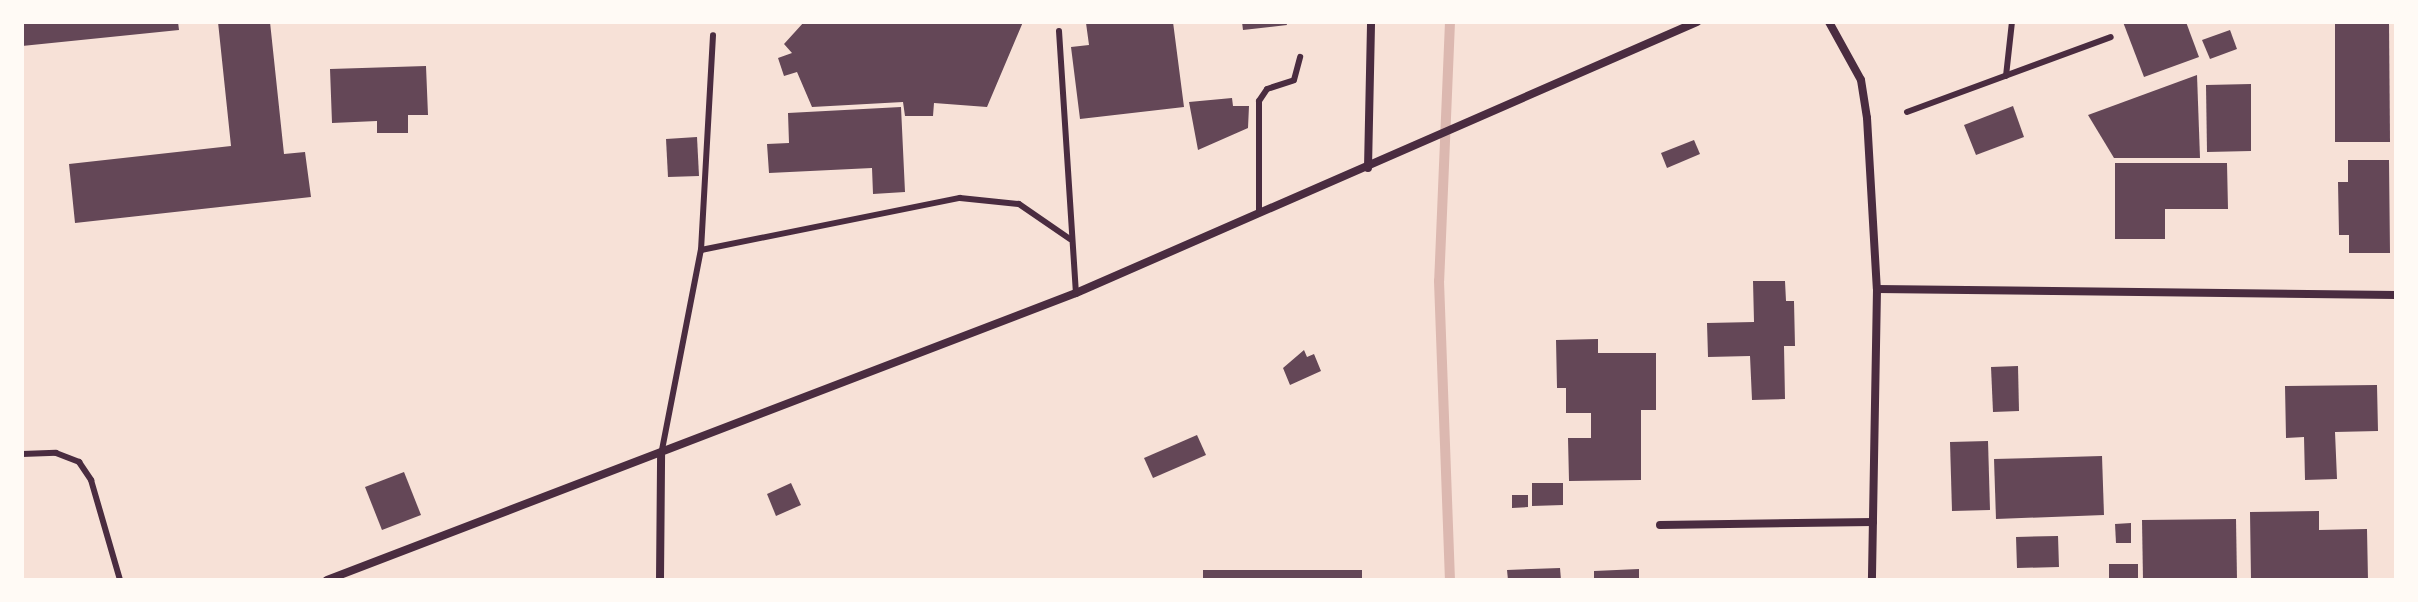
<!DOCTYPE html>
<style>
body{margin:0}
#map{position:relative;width:2418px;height:602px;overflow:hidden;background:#f7e1d7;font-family:"Times New Roman",serif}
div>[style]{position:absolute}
.stream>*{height:10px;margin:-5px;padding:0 5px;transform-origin:5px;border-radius:5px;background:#dcb8b0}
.building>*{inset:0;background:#644757}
.service>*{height:6px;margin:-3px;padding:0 3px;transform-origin:3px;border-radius:3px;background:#4a2c40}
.minor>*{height:8px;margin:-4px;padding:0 4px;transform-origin:4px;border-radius:4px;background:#4a2c40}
span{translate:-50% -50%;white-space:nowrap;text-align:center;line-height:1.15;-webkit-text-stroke:7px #fffaf5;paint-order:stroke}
.frame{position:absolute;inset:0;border:24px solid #fffaf5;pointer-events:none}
</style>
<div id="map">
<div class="stream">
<div style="left:1450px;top:22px;width:259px;rotate:92.4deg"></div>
<div style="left:1439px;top:281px;width:299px;rotate:87.9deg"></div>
</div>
<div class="building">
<div style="clip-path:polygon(22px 22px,178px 22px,179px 30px,22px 46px)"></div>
<div style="clip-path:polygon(218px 22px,270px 22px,284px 154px,305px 152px,311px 197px,75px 223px,69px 164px,231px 146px)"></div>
<div style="clip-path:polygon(804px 22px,1023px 22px,987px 107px,934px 103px,933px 116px,905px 116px,903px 102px,812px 107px,797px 72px,784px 76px,778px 58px,792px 53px,784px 44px)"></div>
<div style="clip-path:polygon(1173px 22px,1184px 107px,1080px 119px,1071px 47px,1089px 45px,1086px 23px)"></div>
<div style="clip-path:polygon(1242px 22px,1286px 22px,1287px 25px,1243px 30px)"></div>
<div style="clip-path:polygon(2123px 22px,2186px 22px,2199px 57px,2144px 77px)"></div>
<div style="clip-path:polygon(2335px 22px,2389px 22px,2390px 142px,2335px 142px)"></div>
<div style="clip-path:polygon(2230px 30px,2237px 49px,2210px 59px,2202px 40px)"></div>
<div style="clip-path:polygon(426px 66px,428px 115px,408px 115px,408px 133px,377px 133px,377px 121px,332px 123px,330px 69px)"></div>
<div style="clip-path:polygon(2197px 75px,2200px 158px,2114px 158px,2088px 115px)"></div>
<div style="clip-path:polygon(2251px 84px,2251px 151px,2207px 152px,2206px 85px)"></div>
<div style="clip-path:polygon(1232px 98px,1233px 106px,1249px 106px,1248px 128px,1198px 150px,1189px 102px)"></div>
<div style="clip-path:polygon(2013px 106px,2024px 137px,1976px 155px,1964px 125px)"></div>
<div style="clip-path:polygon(901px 107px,905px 192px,873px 194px,872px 168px,769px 173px,767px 144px,789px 143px,788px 113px)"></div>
<div style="clip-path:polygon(697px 137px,699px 176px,668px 177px,666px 139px)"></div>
<div style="clip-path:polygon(1694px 140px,1700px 154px,1667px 168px,1661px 153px)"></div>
<div style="clip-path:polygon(2348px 160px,2389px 160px,2390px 253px,2349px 253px,2349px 235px,2339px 235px,2338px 182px,2348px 182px)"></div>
<div style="clip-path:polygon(2115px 163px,2227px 163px,2228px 209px,2165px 209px,2165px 239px,2115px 239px)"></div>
<div style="clip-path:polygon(1753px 281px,1785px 281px,1786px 301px,1794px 301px,1795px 346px,1784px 346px,1785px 399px,1752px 400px,1750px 356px,1708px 357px,1707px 323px,1754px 322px)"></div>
<div style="clip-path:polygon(1598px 339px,1598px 353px,1656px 353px,1656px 410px,1641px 410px,1641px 480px,1569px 481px,1568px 438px,1591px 438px,1591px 413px,1566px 413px,1566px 388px,1557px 388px,1556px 340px)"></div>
<div style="clip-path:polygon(1304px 350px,1307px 357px,1314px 354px,1321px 371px,1290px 385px,1283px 368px)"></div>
<div style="clip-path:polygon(2018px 366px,2019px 411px,1993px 412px,1991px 367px)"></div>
<div style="clip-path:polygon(2377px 385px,2378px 431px,2335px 432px,2337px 479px,2305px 480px,2304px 437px,2286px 438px,2285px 386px)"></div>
<div style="clip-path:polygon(1197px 435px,1206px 455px,1153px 478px,1144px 458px)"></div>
<div style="clip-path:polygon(1988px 441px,1990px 510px,1952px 511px,1950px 442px)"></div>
<div style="clip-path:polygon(2102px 456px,2104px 515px,1996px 519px,1994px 459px)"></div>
<div style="clip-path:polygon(404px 472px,421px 515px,382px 530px,365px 487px)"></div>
<div style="clip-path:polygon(791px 483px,801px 505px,776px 516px,767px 494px)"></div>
<div style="clip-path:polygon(1532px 483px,1563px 483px,1563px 505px,1532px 506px)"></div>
<div style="clip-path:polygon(1512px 495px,1528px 495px,1528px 507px,1512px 508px)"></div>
<div style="clip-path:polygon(2319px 511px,2319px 530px,2367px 529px,2368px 580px,2251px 580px,2250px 512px)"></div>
<div style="clip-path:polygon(2236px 519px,2237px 580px,2143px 580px,2142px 520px)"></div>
<div style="clip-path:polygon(2131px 523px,2131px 543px,2116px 543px,2115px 524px)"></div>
<div style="clip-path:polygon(2058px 536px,2059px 567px,2017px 568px,2016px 537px)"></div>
<div style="clip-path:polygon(2109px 564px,2138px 564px,2138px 580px,2109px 580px)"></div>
<div style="clip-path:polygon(1560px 568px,1561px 580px,1508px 580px,1507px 570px)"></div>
<div style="clip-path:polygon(1639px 569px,1639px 580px,1594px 580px,1594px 571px)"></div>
<div style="clip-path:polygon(1203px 570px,1362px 570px,1362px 580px,1203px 580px)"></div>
</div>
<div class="service">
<div style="left:1059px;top:31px;width:263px;rotate:86.3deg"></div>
<div style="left:2006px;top:76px;width:54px;rotate:-83.7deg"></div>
<div style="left:1907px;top:112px;width:217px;rotate:-20.2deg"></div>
<div style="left:1259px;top:213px;width:112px;rotate:-90deg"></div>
<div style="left:1259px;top:101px;width:14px;rotate:-56deg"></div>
<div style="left:1267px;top:89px;width:28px;rotate:-18deg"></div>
<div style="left:1294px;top:80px;width:24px;rotate:-75deg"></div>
<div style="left:701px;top:250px;width:264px;rotate:-11.4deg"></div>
<div style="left:960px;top:198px;width:59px;rotate:5.8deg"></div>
<div style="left:1019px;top:204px;width:62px;rotate:34.5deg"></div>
<div style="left:22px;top:454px;width:34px;rotate:-2deg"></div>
<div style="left:56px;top:453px;width:25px;rotate:21deg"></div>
<div style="left:79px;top:462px;width:22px;rotate:56deg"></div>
<div style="left:91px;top:480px;width:104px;rotate:73.8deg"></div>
<div style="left:661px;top:455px;width:209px;rotate:-79deg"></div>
<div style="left:701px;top:250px;width:215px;rotate:-86.8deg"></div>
</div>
<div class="minor">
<div style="left:1829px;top:22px;width:66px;rotate:61.1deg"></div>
<div style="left:1861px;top:80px;width:38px;rotate:81deg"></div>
<div style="left:1867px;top:118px;width:171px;rotate:86.7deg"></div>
<div style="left:1877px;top:289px;width:291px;rotate:91deg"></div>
<div style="left:1368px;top:168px;width:146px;rotate:-88.8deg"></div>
<div style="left:1877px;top:289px;width:519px;rotate:0.66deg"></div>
<div style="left:1660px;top:525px;width:213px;rotate:-0.8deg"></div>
<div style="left:327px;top:580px;width:802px;rotate:-20.97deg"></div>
<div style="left:1076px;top:293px;width:678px;rotate:-23.58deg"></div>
<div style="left:660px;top:580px;width:125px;rotate:-89.5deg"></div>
</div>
<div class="frame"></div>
</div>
